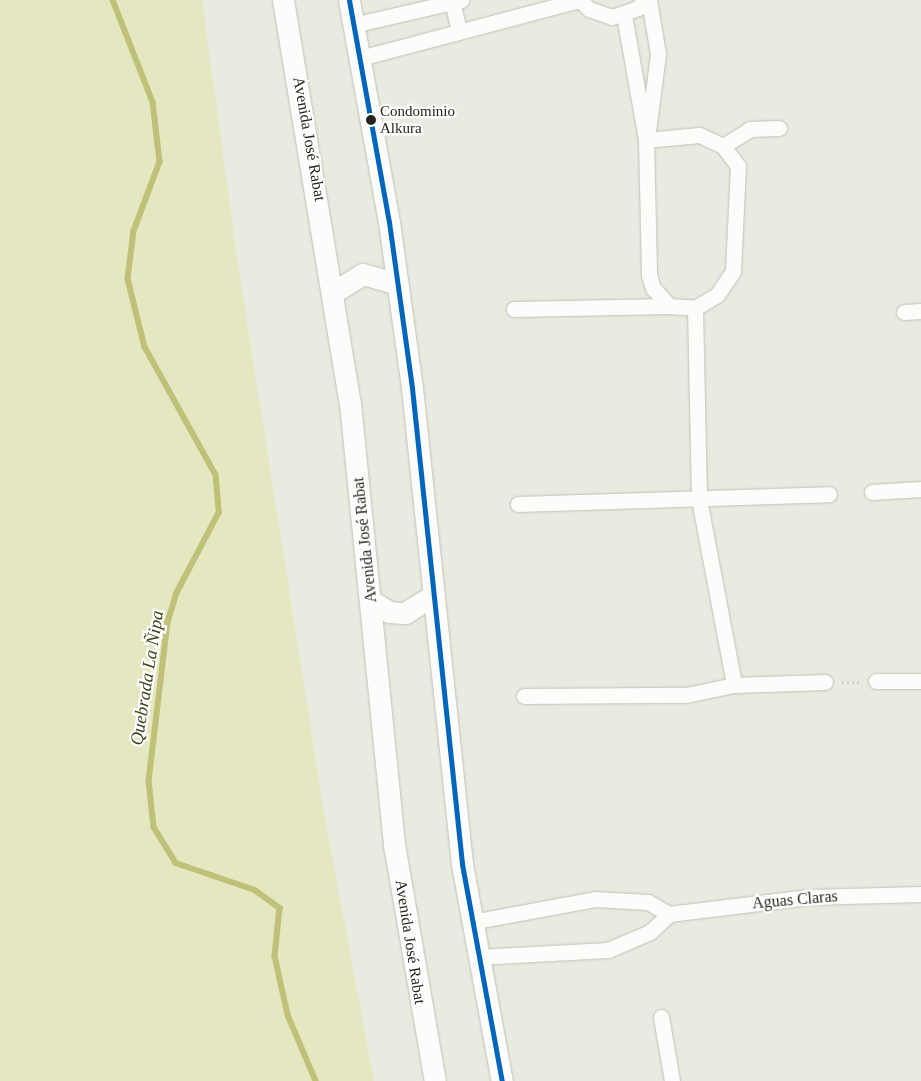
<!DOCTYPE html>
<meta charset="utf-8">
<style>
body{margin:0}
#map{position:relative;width:921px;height:1081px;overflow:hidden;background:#eaebe0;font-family:Georgia,serif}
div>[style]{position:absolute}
.green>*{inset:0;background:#e4e7c0}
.stream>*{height:5.5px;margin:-2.75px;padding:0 2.75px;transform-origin:2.75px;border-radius:2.75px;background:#bfc179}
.path>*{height:3px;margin-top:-1.5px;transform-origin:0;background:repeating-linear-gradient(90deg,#d1d2ce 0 2.5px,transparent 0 5px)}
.roads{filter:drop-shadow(0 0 1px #c0c1b8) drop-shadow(0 0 1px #c0c1b8)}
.street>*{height:15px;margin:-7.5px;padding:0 7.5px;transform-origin:7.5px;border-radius:7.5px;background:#fcfcfa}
.secondary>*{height:21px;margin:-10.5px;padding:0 10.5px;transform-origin:10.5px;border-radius:10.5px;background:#fcfcfa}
.bus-1>*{height:5px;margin:-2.5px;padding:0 2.5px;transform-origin:2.5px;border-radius:2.5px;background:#0065bd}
.dots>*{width:14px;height:14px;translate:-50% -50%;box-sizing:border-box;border:2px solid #fff;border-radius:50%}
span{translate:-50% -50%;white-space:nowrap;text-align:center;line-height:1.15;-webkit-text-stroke:4.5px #fff;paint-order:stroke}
.bus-label{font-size:15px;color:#25251d}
.left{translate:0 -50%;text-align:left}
.street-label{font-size:16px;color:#25251d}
.water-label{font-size:18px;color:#3f4017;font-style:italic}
</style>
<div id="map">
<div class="green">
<div style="clip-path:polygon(0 0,202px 0,238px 265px,325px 819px,374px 1081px,0 1081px)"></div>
</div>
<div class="stream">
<div style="left:113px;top:0;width:110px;rotate:68.6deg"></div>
<div style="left:153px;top:102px;width:60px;rotate:83.3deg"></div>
<div style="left:160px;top:162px;width:74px;rotate:110.6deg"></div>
<div style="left:134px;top:231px;width:48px;rotate:97.1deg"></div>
<div style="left:128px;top:279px;width:70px;rotate:76deg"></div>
<div style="left:145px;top:347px;width:146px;rotate:61deg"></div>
<div style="left:216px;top:475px;width:38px;rotate:85deg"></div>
<div style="left:219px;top:513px;width:90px;rotate:117.7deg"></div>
<div style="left:177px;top:593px;width:30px;rotate:107deg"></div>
<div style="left:168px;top:622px;width:160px;rotate:96.8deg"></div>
<div style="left:149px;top:781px;width:46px;rotate:83.8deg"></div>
<div style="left:154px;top:827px;width:42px;rotate:58.6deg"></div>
<div style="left:176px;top:863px;width:83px;rotate:18.9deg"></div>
<div style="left:255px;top:890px;width:31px;rotate:36deg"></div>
<div style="left:280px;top:908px;width:48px;rotate:95.9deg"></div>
<div style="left:275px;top:956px;width:60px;rotate:77.6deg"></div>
<div style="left:288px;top:1015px;width:72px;rotate:67deg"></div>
</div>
<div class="path">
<div style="left:842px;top:682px;width:18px"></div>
</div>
<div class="roads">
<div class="street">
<div style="left:580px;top:0;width:13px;rotate:45deg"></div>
<div style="left:589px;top:9px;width:24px;rotate:19deg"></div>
<div style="left:612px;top:17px;width:28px;rotate:-19deg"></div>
<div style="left:638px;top:8px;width:11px;rotate:-49deg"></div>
<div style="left:452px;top:2px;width:30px;rotate:76deg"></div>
<div style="left:624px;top:15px;width:127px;rotate:80deg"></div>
<div style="left:646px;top:140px;width:135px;rotate:88.7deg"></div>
<div style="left:649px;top:275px;width:14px;rotate:73deg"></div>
<div style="left:653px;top:288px;width:24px;rotate:48deg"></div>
<div style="left:669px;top:306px;width:26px;rotate:4deg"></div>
<div style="left:695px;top:308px;width:26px;rotate:-31deg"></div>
<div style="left:717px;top:295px;width:29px;rotate:-56deg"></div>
<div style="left:733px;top:271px;width:105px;rotate:-87.3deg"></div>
<div style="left:738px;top:166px;width:25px;rotate:-127deg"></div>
<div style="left:723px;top:146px;width:26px;rotate:-155deg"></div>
<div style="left:699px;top:135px;width:53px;rotate:174.6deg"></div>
<div style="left:353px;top:25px;width:111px;rotate:-13deg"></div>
<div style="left:360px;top:58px;width:228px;rotate:-14.8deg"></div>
<div style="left:648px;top:131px;width:78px;rotate:-82.6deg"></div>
<div style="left:658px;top:54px;width:55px;rotate:-99.5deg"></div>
<div style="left:723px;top:146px;width:32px;rotate:-32deg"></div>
<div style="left:750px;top:129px;width:29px;rotate:-2deg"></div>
<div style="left:695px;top:308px;width:191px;rotate:88.8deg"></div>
<div style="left:699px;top:499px;width:189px;rotate:79.3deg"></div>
<div style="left:514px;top:309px;width:155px;rotate:-1.1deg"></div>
<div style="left:904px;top:312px;width:17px;rotate:-3deg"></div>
<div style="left:872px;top:492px;width:49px;rotate:-3.5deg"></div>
<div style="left:518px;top:504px;width:311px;rotate:-1.8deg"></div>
<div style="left:876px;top:681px;width:45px"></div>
<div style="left:524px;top:696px;width:162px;rotate:-0.4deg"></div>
<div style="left:686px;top:695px;width:49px;rotate:-11.8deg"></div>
<div style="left:734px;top:685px;width:91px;rotate:-1.9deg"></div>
<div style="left:471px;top:922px;width:126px;rotate:-10.5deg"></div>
<div style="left:595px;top:899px;width:53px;rotate:3.2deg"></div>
<div style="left:648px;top:902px;width:24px;rotate:30deg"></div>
<div style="left:669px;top:914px;width:140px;rotate:-7deg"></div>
<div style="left:808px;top:897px;width:113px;rotate:-1.5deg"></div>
<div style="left:477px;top:957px;width:131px;rotate:-3.1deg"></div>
<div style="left:608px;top:950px;width:46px;rotate:-23.2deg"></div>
<div style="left:650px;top:932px;width:26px;rotate:-43deg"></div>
<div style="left:661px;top:1017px;width:65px;rotate:80.2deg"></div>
</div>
<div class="secondary">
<div style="left:283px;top:0;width:409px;rotate:80.6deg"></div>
<div style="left:350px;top:403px;width:449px;rotate:84.3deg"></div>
<div style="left:395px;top:850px;width:234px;rotate:80.2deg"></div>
<div style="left:349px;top:0;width:226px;rotate:79.8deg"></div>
<div style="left:389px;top:222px;width:168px;rotate:82.1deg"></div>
<div style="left:412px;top:388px;width:479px;rotate:84deg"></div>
<div style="left:462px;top:864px;width:221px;rotate:79.6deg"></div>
<div style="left:334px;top:292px;width:34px;rotate:-32deg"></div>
<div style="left:363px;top:274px;width:35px;rotate:16deg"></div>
<div style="left:371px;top:601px;width:21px;rotate:31deg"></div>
<div style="left:389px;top:612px;width:16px;rotate:4deg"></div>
<div style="left:405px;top:613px;width:34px;rotate:-32deg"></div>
</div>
</div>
<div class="bus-1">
<div style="left:349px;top:0;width:226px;rotate:79.8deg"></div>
<div style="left:389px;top:222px;width:168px;rotate:82.1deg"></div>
<div style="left:412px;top:388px;width:479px;rotate:84deg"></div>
<div style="left:462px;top:864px;width:221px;rotate:79.6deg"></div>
</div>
<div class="dots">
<div style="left:371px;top:120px;background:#25251d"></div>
</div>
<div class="bus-label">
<span class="left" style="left:380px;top:120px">Condominio<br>Alkura</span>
</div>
<div class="street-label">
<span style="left:309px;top:139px;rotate:80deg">Avenida José Rabat</span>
<span style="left:365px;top:540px;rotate:-96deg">Avenida José Rabat</span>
<span style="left:795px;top:900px;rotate:-5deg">Aguas Claras</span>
<span style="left:410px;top:942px;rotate:81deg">Avenida José Rabat</span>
</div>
<div class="water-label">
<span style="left:147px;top:678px;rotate:-81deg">Quebrada La Ñipa</span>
</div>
</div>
